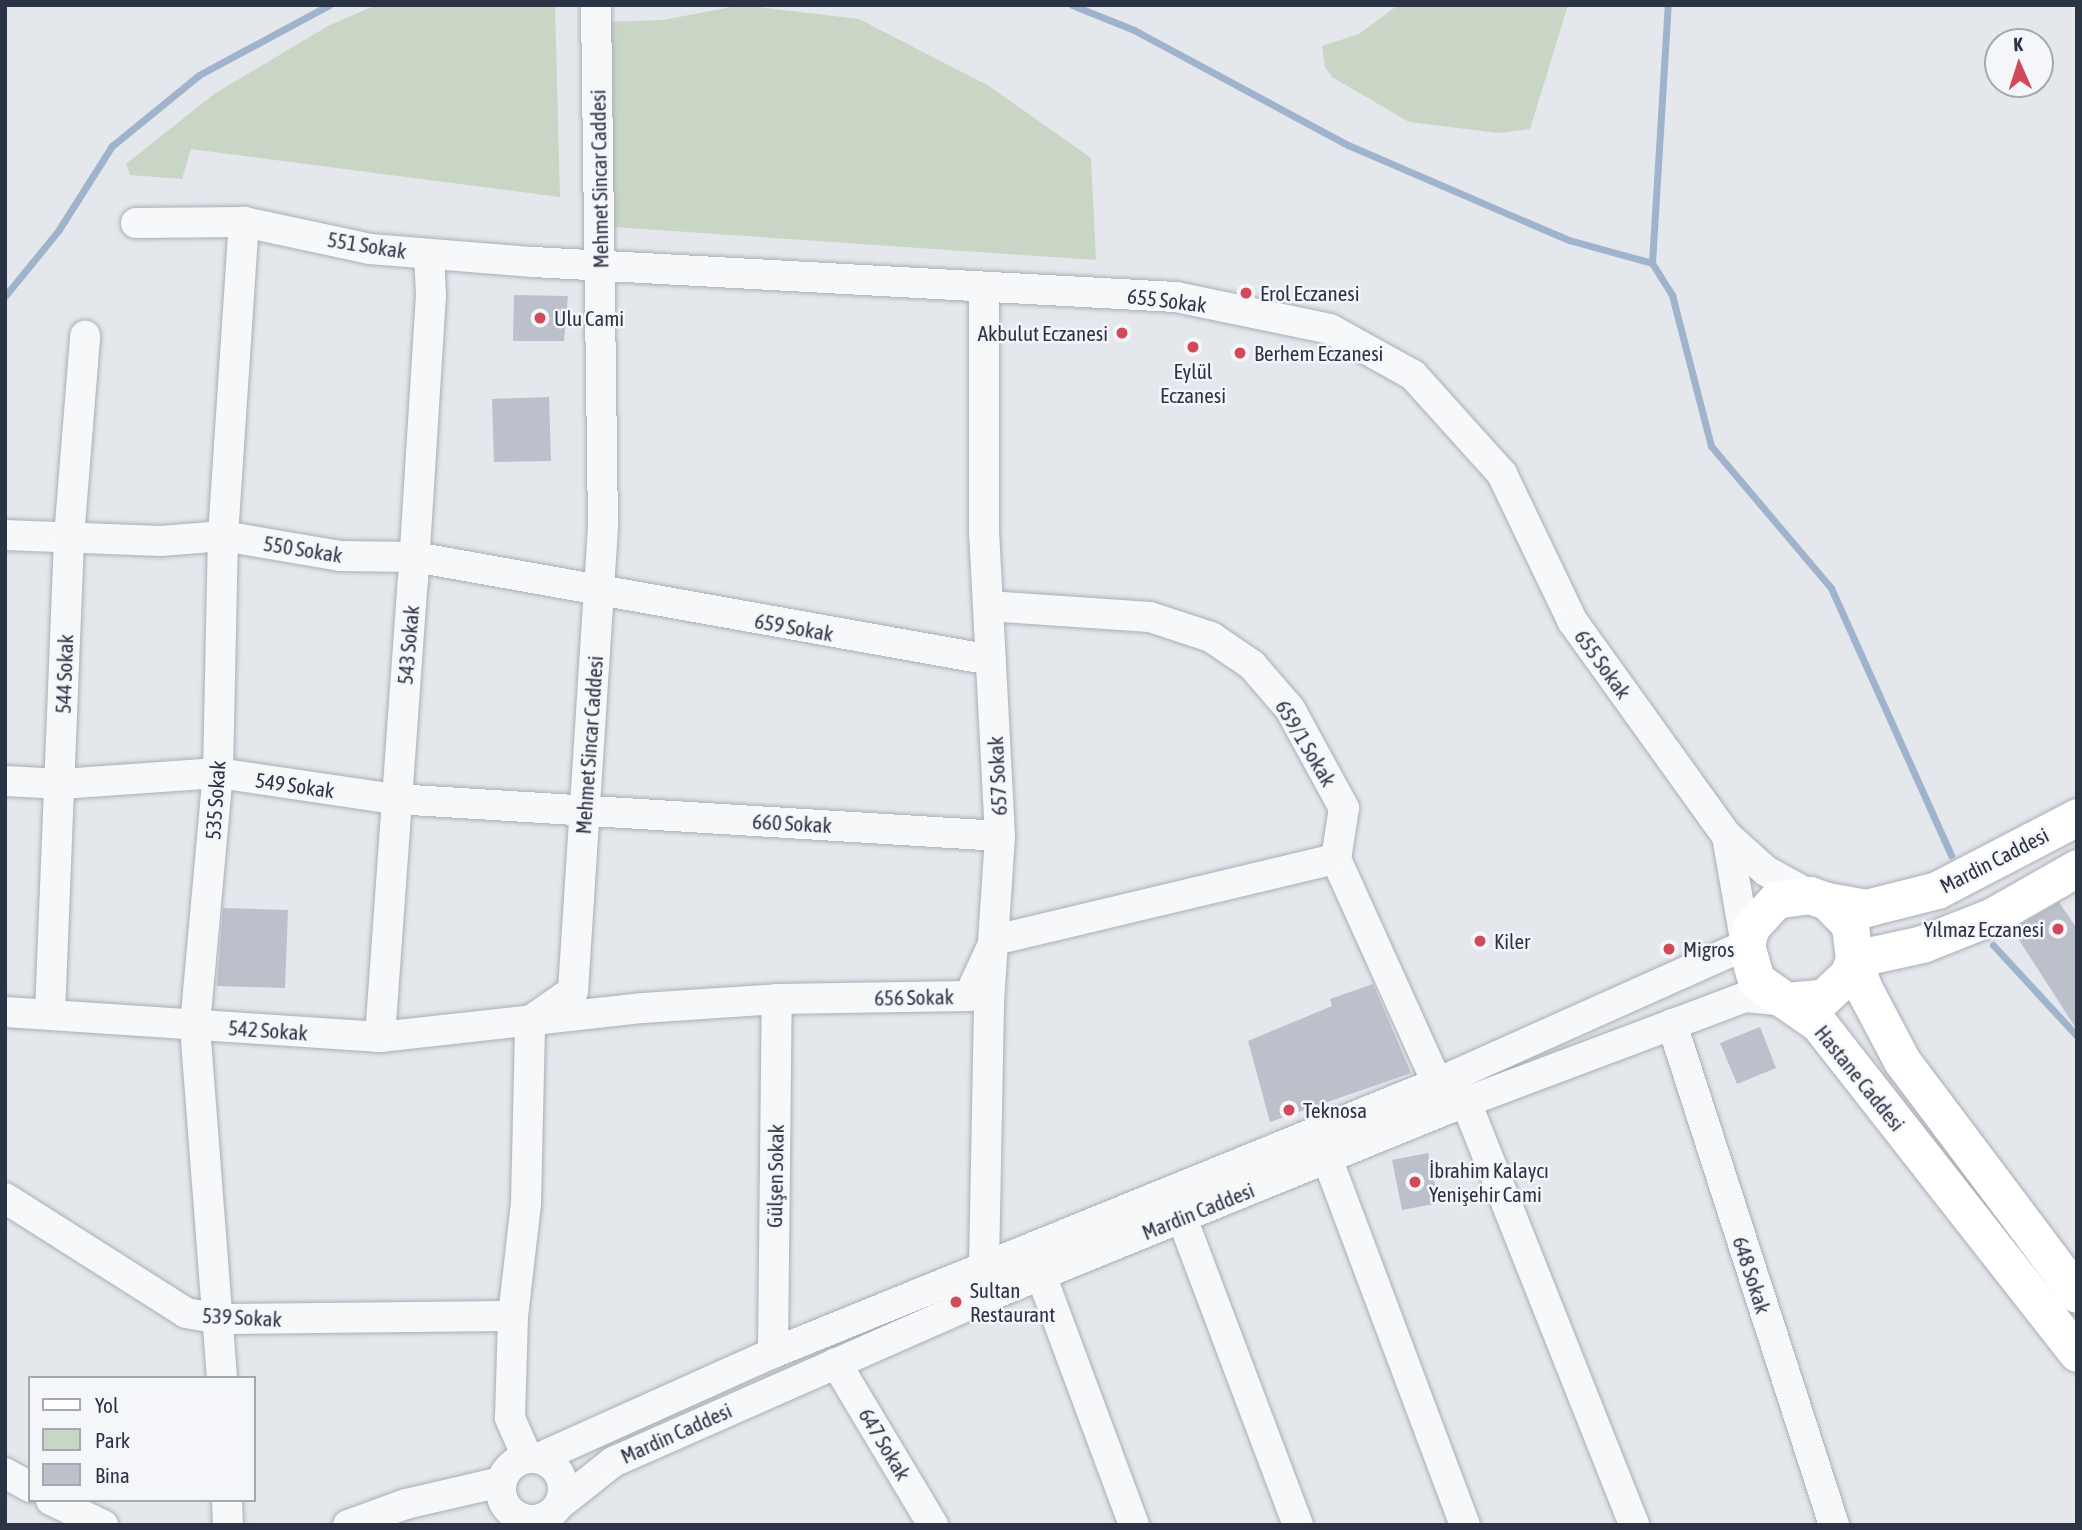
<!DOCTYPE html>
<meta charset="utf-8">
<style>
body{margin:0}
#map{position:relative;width:2082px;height:1530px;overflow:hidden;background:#e4e7ec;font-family:"Asap Condensed",sans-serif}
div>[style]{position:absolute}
.green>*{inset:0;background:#c9d6c5}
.stream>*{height:7px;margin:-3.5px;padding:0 3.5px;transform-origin:3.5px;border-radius:3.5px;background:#9fb4cc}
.building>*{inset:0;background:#bbc0ca}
.roads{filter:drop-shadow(0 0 2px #a9aeb7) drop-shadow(0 0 2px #a9aeb7)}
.minor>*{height:30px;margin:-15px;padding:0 15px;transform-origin:15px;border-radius:15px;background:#f7f8fa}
.minor>.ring{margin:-15px;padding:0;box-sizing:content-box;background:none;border:30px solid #f7f8fa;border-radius:50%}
.major>*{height:37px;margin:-18.5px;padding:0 18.5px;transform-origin:18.5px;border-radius:18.5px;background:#fff}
.dots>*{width:19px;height:19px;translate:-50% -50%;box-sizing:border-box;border:4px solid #f4f6f9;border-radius:50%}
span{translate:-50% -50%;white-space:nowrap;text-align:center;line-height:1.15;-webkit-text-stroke:5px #f4f6f9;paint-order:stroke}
.street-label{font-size:21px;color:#2b3445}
.poi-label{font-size:21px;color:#2b3445}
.left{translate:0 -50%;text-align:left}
.right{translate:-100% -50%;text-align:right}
.frame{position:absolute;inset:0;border:7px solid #2b3445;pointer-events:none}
.legend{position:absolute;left:28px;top:1376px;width:228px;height:126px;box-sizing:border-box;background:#f4f6f9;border:2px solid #a4a8b1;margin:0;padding:9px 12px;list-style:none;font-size:21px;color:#2b3445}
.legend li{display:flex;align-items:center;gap:14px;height:35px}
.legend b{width:35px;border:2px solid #a4a8b1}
.north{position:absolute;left:1984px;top:28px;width:70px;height:70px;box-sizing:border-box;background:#f4f6f9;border:2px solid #a4a8b1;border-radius:50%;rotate:357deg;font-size:19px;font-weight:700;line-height:28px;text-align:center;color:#2b3445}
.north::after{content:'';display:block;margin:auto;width:24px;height:32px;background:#d1495b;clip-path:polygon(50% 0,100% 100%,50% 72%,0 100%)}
</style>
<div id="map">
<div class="green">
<div style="clip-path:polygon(376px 5px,555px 5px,560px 197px,191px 149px,182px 179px,130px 175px,126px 164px,214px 94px,328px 26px)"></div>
<div style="clip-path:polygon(742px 5px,859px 19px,989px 86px,1091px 158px,1096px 260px,614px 227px,603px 22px,663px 20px)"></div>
<div style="clip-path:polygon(1398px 5px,1568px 5px,1530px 129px,1498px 133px,1409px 122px,1332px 77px,1325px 67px,1322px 46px,1359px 34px)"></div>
</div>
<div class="stream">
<div style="left:1072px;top:5px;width:67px;rotate:22deg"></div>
<div style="left:1134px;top:30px;width:243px;rotate:28.3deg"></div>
<div style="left:1348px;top:145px;width:241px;rotate:23.3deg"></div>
<div style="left:1569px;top:240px;width:86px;rotate:15.5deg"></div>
<div style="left:1652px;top:263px;width:38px;rotate:58deg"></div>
<div style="left:1672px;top:295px;width:156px;rotate:75.5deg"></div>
<div style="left:1711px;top:446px;width:186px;rotate:49.8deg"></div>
<div style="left:1831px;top:588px;width:293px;rotate:65.8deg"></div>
<div style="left:1652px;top:263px;width:258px;rotate:-86.5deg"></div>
<div style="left:5px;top:296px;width:84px;rotate:-50.8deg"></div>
<div style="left:58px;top:231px;width:101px;rotate:-57.6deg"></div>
<div style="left:112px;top:146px;width:112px;rotate:-39.2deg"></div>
<div style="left:199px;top:75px;width:148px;rotate:-28.3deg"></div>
<div style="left:1993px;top:945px;width:124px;rotate:47.3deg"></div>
</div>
<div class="building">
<div style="clip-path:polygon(514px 295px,568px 296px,564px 341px,513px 341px)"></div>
<div style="clip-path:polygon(549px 397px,551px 461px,494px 462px,492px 399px)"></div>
<div style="clip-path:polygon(2059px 902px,2077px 929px,2077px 1030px,2012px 929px)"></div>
<div style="clip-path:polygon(223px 908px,288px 910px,285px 988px,217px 986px)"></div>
<div style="clip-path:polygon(1373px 984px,1411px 1073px,1270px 1122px,1248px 1041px,1332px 1006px,1330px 999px)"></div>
<div style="clip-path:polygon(1760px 1027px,1776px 1068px,1737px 1084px,1720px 1043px)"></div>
<div style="clip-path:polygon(1428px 1153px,1439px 1203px,1402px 1210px,1392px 1160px)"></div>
</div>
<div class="roads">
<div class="minor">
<div style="left:136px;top:223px;width:108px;rotate:-0.5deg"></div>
<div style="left:244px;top:222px;width:129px;rotate:12.1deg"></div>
<div style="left:370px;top:249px;width:164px;rotate:4.6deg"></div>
<div style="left:533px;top:262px;width:644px;rotate:3.12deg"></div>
<div style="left:1176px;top:297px;width:157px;rotate:11.7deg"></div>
<div style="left:1330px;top:329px;width:95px;rotate:29deg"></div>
<div style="left:1413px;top:375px;width:133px;rotate:48deg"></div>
<div style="left:1502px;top:474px;width:164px;rotate:64.4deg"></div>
<div style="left:1573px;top:622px;width:264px;rotate:54.3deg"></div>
<div style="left:1727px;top:836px;width:52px;rotate:41.9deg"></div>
<div style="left:1766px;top:871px;width:50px;rotate:28.6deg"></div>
<div style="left:5px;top:535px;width:156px;rotate:2.2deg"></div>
<div style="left:161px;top:541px;width:62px;rotate:-4.6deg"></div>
<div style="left:223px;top:536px;width:119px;rotate:9.7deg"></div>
<div style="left:340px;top:556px;width:75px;rotate:0.8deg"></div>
<div style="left:415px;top:557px;width:585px;rotate:10.14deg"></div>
<div style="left:988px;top:606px;width:162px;rotate:3.9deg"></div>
<div style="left:1150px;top:617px;width:64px;rotate:18.2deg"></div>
<div style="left:1211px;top:637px;width:50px;rotate:34.3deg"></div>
<div style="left:1252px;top:665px;width:58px;rotate:49.2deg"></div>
<div style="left:1290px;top:709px;width:113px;rotate:61.4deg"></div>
<div style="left:1344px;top:808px;width:52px;rotate:98.9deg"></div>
<div style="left:1336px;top:859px;width:246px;rotate:65.7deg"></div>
<div style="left:5px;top:781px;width:56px;rotate:3.1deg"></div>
<div style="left:61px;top:784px;width:157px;rotate:-4deg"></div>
<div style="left:218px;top:773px;width:179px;rotate:8.4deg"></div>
<div style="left:395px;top:799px;width:606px;rotate:3.5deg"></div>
<div style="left:5px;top:1012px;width:376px;rotate:3.8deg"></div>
<div style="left:380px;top:1037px;width:265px;rotate:-6.3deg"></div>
<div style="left:643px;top:1008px;width:134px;rotate:-3.8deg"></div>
<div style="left:777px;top:999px;width:192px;rotate:-0.9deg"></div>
<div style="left:969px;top:996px;width:62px;rotate:-65.1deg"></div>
<div style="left:995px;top:940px;width:350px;rotate:-13.4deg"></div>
<div style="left:50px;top:1013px;width:476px;rotate:-87.7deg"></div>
<div style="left:69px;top:537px;width:202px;rotate:-85.4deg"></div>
<div style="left:1672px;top:1024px;width:527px;rotate:72.08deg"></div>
<div style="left:380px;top:1037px;width:457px;rotate:-85.9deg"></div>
<div style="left:413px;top:581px;width:287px;rotate:-86.4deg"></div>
<div style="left:431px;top:295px;width:41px;rotate:-92.8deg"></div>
<div style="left:1466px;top:1102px;width:455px;rotate:68.3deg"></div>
<div style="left:1327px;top:1158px;width:392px;rotate:69.4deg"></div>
<div style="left:5px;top:1198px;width:214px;rotate:32.4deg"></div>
<div style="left:186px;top:1313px;width:35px;rotate:10deg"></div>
<div style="left:220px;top:1319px;width:293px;rotate:-0.6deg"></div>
<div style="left:1182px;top:1218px;width:328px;rotate:69.3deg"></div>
<div style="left:984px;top:1266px;width:264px;rotate:-88.9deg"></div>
<div style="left:989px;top:1002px;width:166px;rotate:-86.2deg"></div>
<div style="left:1000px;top:836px;width:301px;rotate:-93deg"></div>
<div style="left:984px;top:535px;width:248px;rotate:-90deg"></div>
<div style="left:1041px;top:1275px;width:267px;rotate:69.6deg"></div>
<div style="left:773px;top:1353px;width:354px;rotate:-89.4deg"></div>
<div style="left:836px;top:1363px;width:189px;rotate:59.1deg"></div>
<div style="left:222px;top:1378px;width:354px;rotate:-94.4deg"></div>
<div style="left:195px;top:1025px;width:253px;rotate:-84.8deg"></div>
<div style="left:218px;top:773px;width:237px;rotate:-88.8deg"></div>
<div style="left:223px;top:536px;width:315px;rotate:-86.2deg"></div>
<div style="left:527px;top:1457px;width:43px;rotate:-113.6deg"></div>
<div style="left:510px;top:1418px;width:102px;rotate:-88.3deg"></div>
<div style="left:513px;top:1316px;width:114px;rotate:-83.4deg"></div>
<div style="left:526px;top:1203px;width:182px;rotate:-88.7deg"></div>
<div style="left:530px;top:1021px;width:52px;rotate:-34.9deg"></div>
<div style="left:573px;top:991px;width:466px;rotate:-86.3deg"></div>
<div style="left:603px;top:526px;width:521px;rotate:-90.77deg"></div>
<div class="ring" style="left:501px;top:1458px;width:32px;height:32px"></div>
<div style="left:539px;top:1458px;width:256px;rotate:-24.2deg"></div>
<div style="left:773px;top:1353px;width:717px;rotate:-22.13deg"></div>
<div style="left:1437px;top:1083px;width:338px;rotate:-24.1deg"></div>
<div style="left:1746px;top:945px;width:111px;rotate:-99.9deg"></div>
<div style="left:5px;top:1473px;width:29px;rotate:29deg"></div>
<div style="left:51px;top:1500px;width:58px;rotate:25.7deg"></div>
<div style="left:227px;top:1500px;width:25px;rotate:88deg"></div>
<div style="left:560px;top:1504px;width:68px;rotate:-38.4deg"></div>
<div style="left:613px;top:1462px;width:411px;rotate:-23.8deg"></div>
<div style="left:989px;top:1296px;width:498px;rotate:-22.2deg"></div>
<div style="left:1450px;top:1108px;width:316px;rotate:-20.6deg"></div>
<div style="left:1746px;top:997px;width:40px;rotate:5.7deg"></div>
<div style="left:348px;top:1525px;width:62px;rotate:-19.9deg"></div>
<div style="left:406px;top:1504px;width:98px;rotate:-13deg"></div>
</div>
<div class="major">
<div style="left:1827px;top:901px;width:40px;rotate:10deg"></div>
<div style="left:1866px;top:908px;width:73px;rotate:-14.2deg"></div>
<div style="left:1937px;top:890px;width:158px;rotate:-27.5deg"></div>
<div style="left:1854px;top:959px;width:32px;rotate:72deg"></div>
<div style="left:1864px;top:989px;width:81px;rotate:62.2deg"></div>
<div style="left:1902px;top:1061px;width:291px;rotate:53.1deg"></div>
<div style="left:1854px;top:959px;width:70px;rotate:-12.4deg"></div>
<div style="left:1922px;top:944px;width:76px;rotate:-21.5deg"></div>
<div style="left:1993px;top:916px;width:97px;rotate:-29.7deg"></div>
<div style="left:1786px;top:1001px;width:37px;rotate:-5deg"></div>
<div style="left:1823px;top:998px;width:34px;rotate:-43deg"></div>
<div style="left:1848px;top:975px;width:17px;rotate:-69deg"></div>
<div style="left:1854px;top:959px;width:34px;rotate:-97deg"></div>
<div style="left:1850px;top:925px;width:33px;rotate:-134deg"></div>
<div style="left:1827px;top:901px;width:18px;rotate:-161deg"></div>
<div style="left:1810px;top:895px;width:34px;rotate:172deg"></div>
<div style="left:1776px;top:900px;width:37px;rotate:133deg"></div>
<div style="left:1751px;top:927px;width:19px;rotate:106deg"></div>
<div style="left:1746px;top:945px;width:36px;rotate:74deg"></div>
<div style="left:1756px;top:980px;width:77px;rotate:34.9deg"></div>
<div style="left:1819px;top:1024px;width:418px;rotate:51.9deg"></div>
</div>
</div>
<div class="dots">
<div style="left:1246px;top:293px;background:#d1495b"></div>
<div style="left:540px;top:318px;background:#d1495b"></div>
<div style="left:1122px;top:333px;background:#d1495b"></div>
<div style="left:1193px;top:347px;background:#d1495b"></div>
<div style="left:1240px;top:353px;background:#d1495b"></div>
<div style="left:2058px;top:929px;background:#d1495b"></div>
<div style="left:1480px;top:941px;background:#d1495b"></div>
<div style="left:1669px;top:949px;background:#d1495b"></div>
<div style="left:1289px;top:1110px;background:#d1495b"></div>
<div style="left:1415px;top:1182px;background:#d1495b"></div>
<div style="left:956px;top:1302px;background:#d1495b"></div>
</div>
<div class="street-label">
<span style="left:599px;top:179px;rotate:-91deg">Mehmet Sincar Caddesi</span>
<span style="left:367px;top:245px;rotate:9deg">551 Sokak</span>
<span style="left:1167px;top:300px;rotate:7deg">655 Sokak</span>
<span style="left:303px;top:549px;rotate:9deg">550 Sokak</span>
<span style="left:794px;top:627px;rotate:10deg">659 Sokak</span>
<span style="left:408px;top:645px;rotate:-85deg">543 Sokak</span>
<span style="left:1603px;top:664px;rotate:54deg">655 Sokak</span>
<span style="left:64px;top:674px;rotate:-88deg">544 Sokak</span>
<span style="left:1306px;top:743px;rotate:59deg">659/1 Sokak</span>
<span style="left:589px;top:745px;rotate:-86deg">Mehmet Sincar Caddesi</span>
<span style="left:997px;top:776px;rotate:-93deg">657 Sokak</span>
<span style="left:295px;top:785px;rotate:8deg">549 Sokak</span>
<span style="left:215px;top:800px;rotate:-86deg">535 Sokak</span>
<span style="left:792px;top:823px;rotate:3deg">660 Sokak</span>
<span style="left:1994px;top:860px;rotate:-27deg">Mardin Caddesi</span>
<span style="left:914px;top:997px;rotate:-1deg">656 Sokak</span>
<span style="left:268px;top:1030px;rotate:4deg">542 Sokak</span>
<span style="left:1860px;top:1078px;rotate:51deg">Hastane Caddesi</span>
<span style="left:775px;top:1176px;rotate:-89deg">Gülşen Sokak</span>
<span style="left:1198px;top:1211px;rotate:-22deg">Mardin Caddesi</span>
<span style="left:1752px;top:1275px;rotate:72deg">648 Sokak</span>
<span style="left:242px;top:1317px;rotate:3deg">539 Sokak</span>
<span style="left:676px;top:1433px;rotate:-24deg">Mardin Caddesi</span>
<span style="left:885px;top:1444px;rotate:59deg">647 Sokak</span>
</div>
<div class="poi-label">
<span class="left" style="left:1260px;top:293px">Erol Eczanesi</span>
<span class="left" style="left:554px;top:318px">Ulu Cami</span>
<span class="right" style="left:1108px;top:333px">Akbulut Eczanesi</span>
<span class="left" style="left:1254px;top:353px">Berhem Eczanesi</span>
<span style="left:1193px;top:383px">Eylül<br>Eczanesi</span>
<span class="right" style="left:2044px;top:929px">Yılmaz Eczanesi</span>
<span class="left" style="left:1494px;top:941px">Kiler</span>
<span class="left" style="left:1683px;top:949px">Migros</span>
<span class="left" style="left:1303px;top:1110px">Teknosa</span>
<span class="left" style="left:1429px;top:1182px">İbrahim Kalaycı<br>Yenişehir Cami</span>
<span class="left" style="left:970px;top:1302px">Sultan<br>Restaurant</span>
</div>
<div class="frame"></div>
<ul class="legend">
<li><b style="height:9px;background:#fff"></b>Yol</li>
<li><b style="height:19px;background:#c9d6c5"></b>Park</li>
<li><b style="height:19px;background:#bbc0ca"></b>Bina</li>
</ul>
<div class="north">K</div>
</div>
